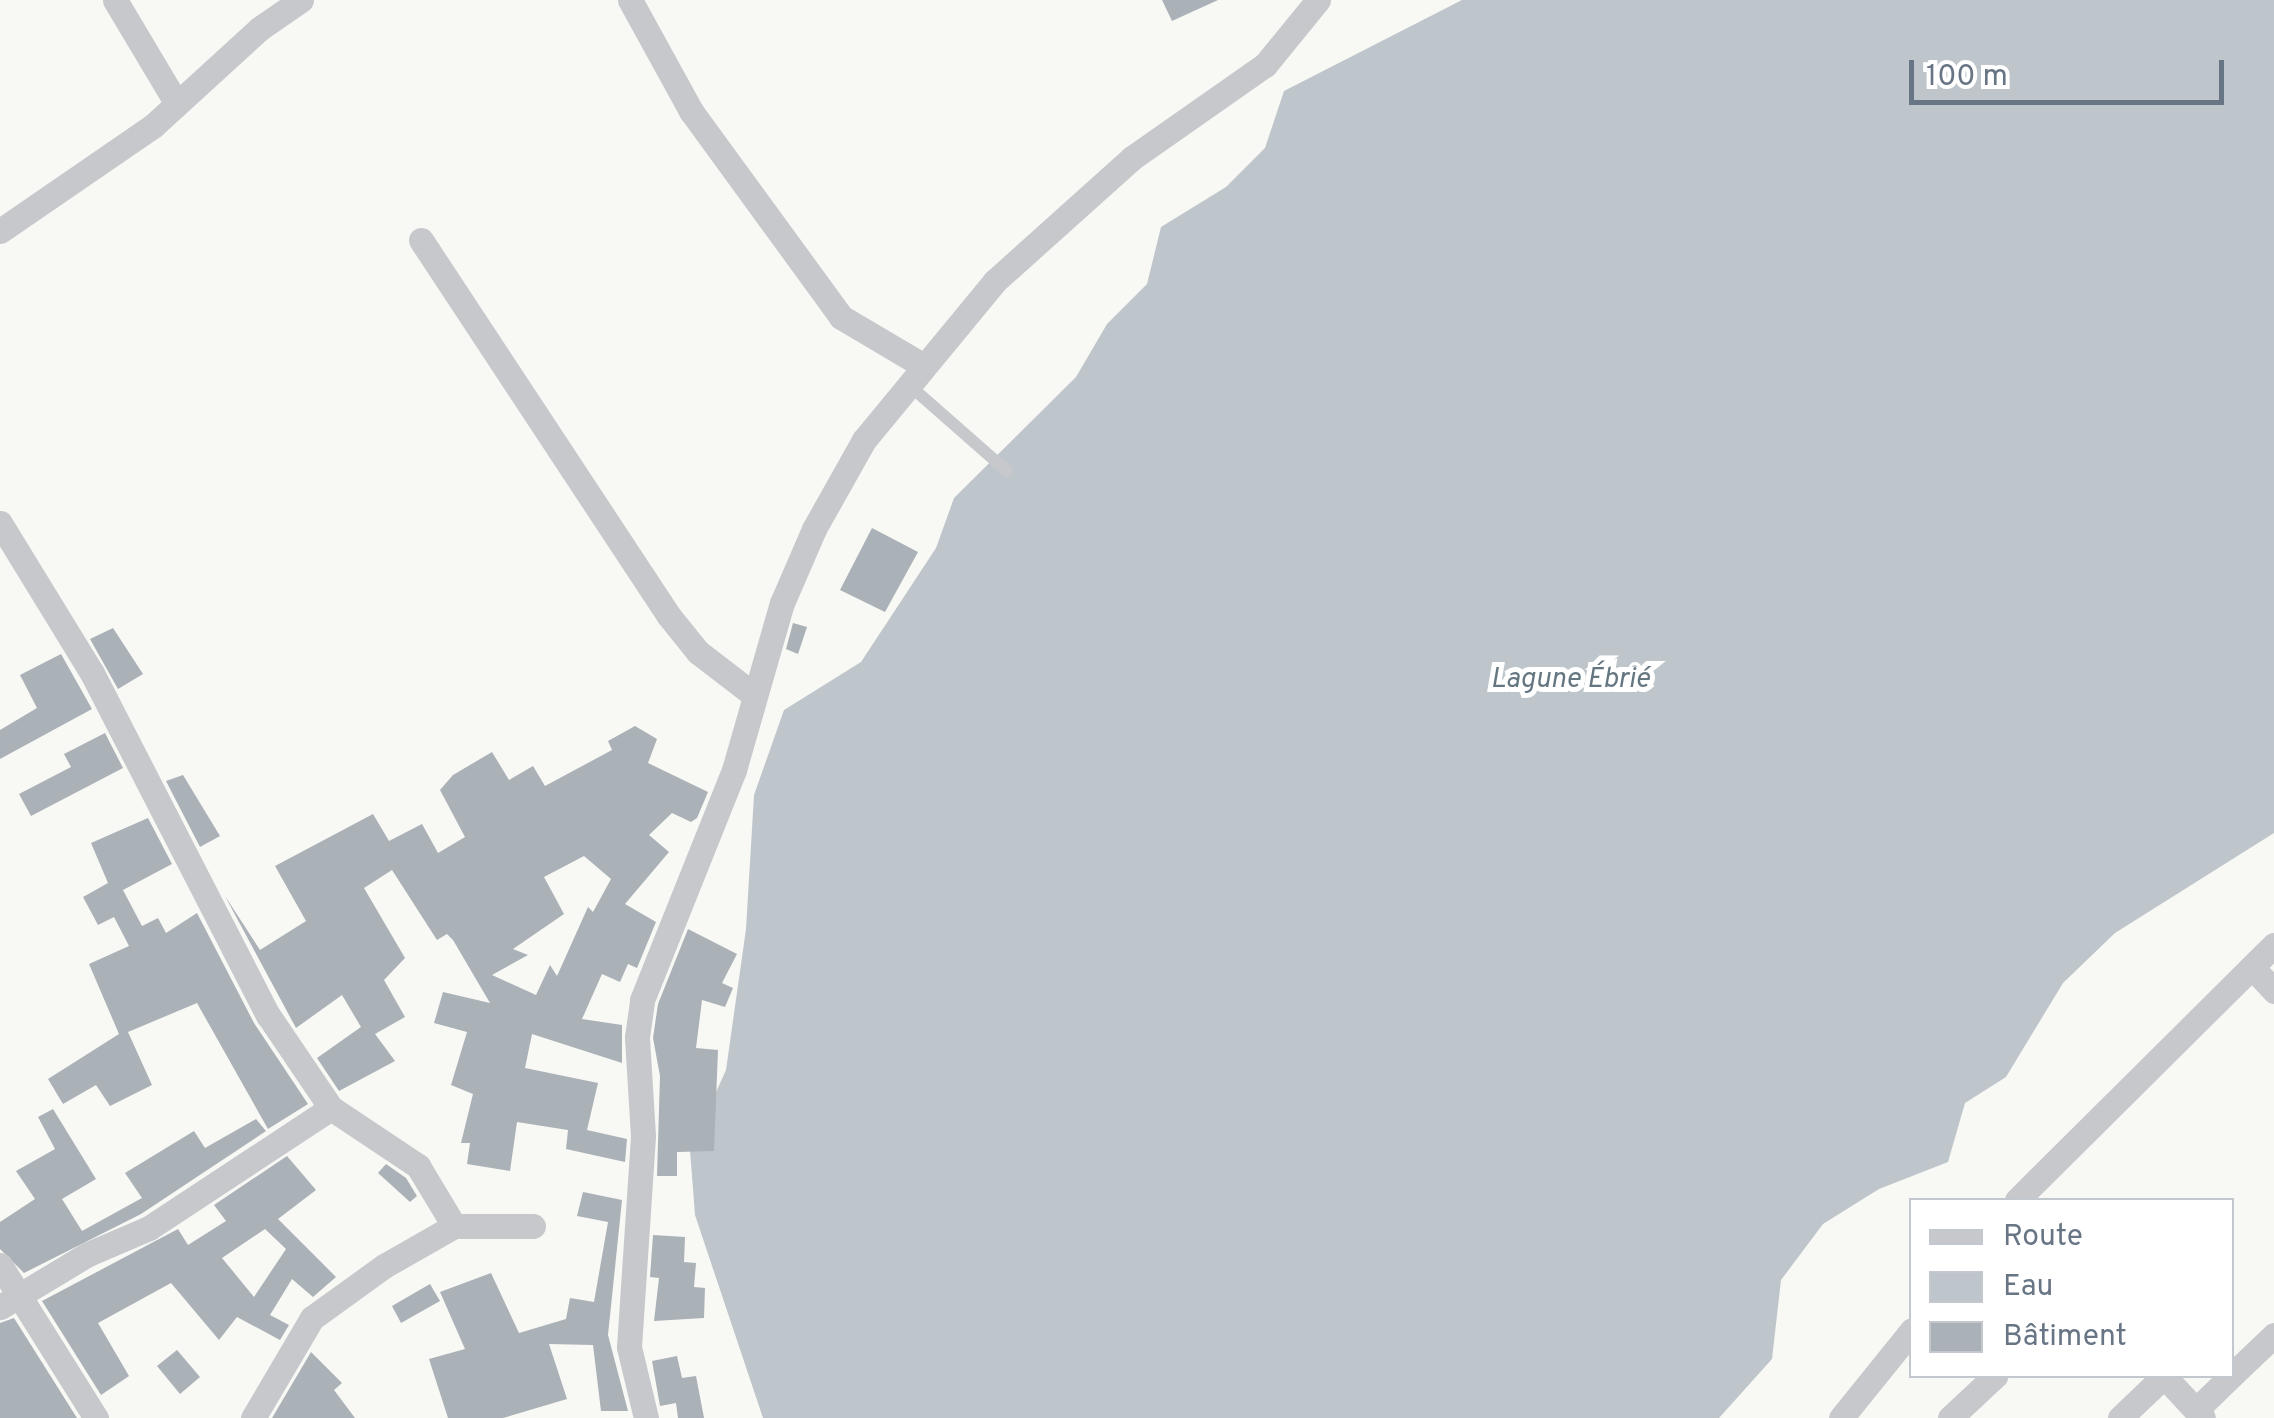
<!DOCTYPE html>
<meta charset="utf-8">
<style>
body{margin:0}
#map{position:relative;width:2274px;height:1418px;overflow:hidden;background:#f8f8f5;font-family:Overpass,sans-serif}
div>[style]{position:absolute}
.water>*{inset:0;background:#bec6cb}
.building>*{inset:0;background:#aab1b7}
.lane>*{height:12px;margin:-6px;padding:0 6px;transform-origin:6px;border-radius:6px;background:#c6c8cc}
.street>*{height:25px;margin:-12.5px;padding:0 12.5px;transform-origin:12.5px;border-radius:12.5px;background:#c6c8cc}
span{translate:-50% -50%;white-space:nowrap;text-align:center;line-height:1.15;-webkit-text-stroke:10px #fff;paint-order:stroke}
.water-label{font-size:28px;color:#647680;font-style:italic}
.legend{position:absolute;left:1909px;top:1198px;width:325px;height:180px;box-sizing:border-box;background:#fff;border:2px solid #c3c8ce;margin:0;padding:12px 18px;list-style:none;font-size:30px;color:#687585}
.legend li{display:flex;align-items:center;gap:20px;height:50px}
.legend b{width:50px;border:2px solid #c3c8ce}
.scale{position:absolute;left:1909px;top:60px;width:315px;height:45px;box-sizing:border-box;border:5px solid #687585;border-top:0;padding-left:12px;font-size:30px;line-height:35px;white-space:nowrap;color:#687585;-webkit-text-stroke:8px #fff;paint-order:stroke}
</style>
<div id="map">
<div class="water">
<div style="clip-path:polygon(1462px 0,2274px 0,2274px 833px,2115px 933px,2063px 983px,2006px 1077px,1965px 1103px,1948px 1162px,1879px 1189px,1823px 1224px,1781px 1280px,1772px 1359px,1719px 1418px,763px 1418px,695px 1215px,690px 1150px,726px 1070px,746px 929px,754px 795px,784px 710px,861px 662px,936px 548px,954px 498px,1076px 377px,1107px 324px,1147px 284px,1161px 227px,1226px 187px,1265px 148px,1284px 91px)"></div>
</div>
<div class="building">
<div style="clip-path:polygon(1162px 0,1218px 0,1172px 21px)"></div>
<div style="clip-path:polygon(872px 528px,918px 552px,885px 612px,840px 590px)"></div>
<div style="clip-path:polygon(793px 623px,807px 627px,798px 654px,786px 649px)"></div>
<div style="clip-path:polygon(113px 628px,143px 674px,118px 689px,90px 639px)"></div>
<div style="clip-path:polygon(61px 654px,92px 709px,0 759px,0 730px,37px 708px,20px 675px)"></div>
<div style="clip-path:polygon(evenodd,635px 726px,657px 739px,648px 763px,708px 792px,697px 818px,691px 822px,672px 813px,649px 835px,669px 852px,625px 904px,656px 922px,637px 968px,628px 964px,620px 982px,602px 974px,582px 1019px,622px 1025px,622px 1063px,532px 1034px,525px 1068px,598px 1083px,587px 1130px,627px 1139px,625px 1162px,566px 1149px,568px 1130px,517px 1122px,510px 1171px,467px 1164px,470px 1143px,461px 1143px,473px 1094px,451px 1085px,467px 1032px,434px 1023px,443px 992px,490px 1003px,453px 940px,447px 934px,437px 940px,392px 870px,364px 888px,405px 958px,384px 980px,405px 1017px,375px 1034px,395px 1061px,339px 1091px,317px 1058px,361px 1027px,342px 995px,296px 1028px,225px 896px,260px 950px,306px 921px,275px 866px,373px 814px,389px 841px,422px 824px,438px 853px,465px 837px,440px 790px,453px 775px,492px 752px,509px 780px,533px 766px,545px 786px,612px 750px,608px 741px,635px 726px,584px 856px,611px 879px,593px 912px,588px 907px,557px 976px,550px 965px,536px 995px,492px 975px,528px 955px,513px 949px,564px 914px,544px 877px,584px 856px)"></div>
<div style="clip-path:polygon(105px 733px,123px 768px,31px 816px,19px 794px,71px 767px,64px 754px)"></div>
<div style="clip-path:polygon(183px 775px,220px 836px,200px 847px,166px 781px)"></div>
<div style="clip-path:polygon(148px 818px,172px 864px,123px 890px,142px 926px,158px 918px,166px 933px,197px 913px,254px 1023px,308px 1104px,268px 1129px,197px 1003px,128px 1032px,152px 1085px,110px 1106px,96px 1085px,63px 1104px,48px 1079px,119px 1034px,89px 964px,129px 946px,114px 917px,98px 925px,83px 897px,108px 883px,91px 843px)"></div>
<div style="clip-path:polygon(688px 929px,737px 954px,722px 983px,733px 988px,725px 1007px,702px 1000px,696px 1048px,718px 1050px,714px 1151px,677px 1152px,677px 1176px,657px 1176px,660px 1076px,653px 1038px,658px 1004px)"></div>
<div style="clip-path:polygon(53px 1109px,96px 1179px,62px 1199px,82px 1231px,142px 1198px,125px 1173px,194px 1131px,205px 1148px,256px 1119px,266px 1131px,141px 1214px,24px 1273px,0 1249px,0 1222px,35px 1199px,16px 1171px,55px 1149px,38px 1117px)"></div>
<div style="clip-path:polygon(evenodd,287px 1156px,316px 1190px,278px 1219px,336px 1277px,313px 1297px,292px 1279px,270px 1315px,289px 1325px,280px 1340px,237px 1317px,219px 1340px,171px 1283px,98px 1323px,129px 1376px,101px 1395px,42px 1301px,178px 1229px,188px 1245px,226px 1221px,214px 1205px,287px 1156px,265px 1229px,286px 1249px,254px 1297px,222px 1258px,265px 1229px)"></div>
<div style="clip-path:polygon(386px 1164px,406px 1178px,417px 1196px,410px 1202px,378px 1173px)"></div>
<div style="clip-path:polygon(583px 1192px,622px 1200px,608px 1335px,628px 1411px,601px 1411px,593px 1345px,549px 1344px,567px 1399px,503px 1418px,448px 1418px,429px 1359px,465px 1349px,440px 1292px,491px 1273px,519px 1333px,566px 1319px,570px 1298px,594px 1302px,608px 1222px,577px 1216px)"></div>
<div style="clip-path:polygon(653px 1235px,685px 1237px,684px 1262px,696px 1263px,694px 1287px,705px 1288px,704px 1318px,654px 1321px,659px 1278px,650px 1277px)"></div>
<div style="clip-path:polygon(430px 1284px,440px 1301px,401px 1323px,392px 1306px)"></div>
<div style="clip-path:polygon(14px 1318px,77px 1418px,0 1418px,0 1323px)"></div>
<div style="clip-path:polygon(177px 1350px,200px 1377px,180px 1394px,157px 1366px)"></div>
<div style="clip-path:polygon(311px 1352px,342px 1383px,334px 1390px,355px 1418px,272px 1418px)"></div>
<div style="clip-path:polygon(677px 1356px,682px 1378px,696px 1376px,704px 1418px,678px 1418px,676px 1403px,660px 1406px,652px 1361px)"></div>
</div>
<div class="lane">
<div style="left:909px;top:385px;width:130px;rotate:41.3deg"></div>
</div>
<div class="street">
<div style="left:115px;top:0;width:121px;rotate:59.2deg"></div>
<div style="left:630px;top:0;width:127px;rotate:61.2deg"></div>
<div style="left:691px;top:111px;width:255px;rotate:53.9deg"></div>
<div style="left:841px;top:317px;width:96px;rotate:30.6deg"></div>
<div style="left:0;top:231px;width:187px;rotate:-34.5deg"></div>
<div style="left:154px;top:125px;width:142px;rotate:-42.4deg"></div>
<div style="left:259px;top:29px;width:51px;rotate:-34.6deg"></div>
<div style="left:421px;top:240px;width:450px;rotate:56.6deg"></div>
<div style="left:669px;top:616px;width:46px;rotate:51.1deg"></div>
<div style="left:698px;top:652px;width:71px;rotate:37.5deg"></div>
<div style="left:0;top:523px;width:176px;rotate:58.5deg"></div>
<div style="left:92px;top:673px;width:385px;rotate:62.8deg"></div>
<div style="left:268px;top:1015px;width:112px;rotate:55.9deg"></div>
<div style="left:331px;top:1108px;width:218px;rotate:146.6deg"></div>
<div style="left:149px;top:1228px;width:66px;rotate:156.9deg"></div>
<div style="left:88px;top:1254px;width:103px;rotate:148.9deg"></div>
<div style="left:2252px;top:967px;width:33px;rotate:47deg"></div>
<div style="left:331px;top:1108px;width:105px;rotate:33.7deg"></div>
<div style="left:418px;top:1166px;width:70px;rotate:59deg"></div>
<div style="left:2017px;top:1200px;width:362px;rotate:-44.8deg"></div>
<div style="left:0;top:1265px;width:181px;rotate:57.9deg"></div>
<div style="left:2232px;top:1375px;width:58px;rotate:-43.6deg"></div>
<div style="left:2164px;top:1376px;width:57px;rotate:47.1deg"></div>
<div style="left:2196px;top:1410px;width:49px;rotate:-44.2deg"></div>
<div style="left:253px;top:1418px;width:116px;rotate:-59.5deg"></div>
<div style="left:312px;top:1318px;width:89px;rotate:-35.8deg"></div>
<div style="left:384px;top:1266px;width:81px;rotate:-29.7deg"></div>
<div style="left:454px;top:1226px;width:79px"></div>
<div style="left:646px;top:1418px;width:73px;rotate:-103.5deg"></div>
<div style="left:629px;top:1347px;width:211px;rotate:-86.2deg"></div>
<div style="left:643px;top:1136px;width:99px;rotate:-93.5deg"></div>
<div style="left:637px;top:1037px;width:37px;rotate:-82deg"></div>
<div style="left:642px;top:1000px;width:248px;rotate:-68.2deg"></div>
<div style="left:734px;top:770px;width:174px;rotate:-74deg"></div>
<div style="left:782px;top:603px;width:81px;rotate:-66.6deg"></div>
<div style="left:814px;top:529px;width:102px;rotate:-60.7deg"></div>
<div style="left:864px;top:440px;width:206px;rotate:-50.5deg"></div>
<div style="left:995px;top:281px;width:184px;rotate:-41.9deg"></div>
<div style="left:1132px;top:158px;width:162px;rotate:-35deg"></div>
<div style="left:1265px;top:65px;width:84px;rotate:-50.8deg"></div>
<div style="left:1841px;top:1418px;width:113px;rotate:-51.1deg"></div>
<div style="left:1950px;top:1418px;width:62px;rotate:-43deg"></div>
<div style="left:2120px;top:1418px;width:61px;rotate:-43.7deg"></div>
</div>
<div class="water-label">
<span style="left:1570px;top:680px">Lagune Ébrié</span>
</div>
<ul class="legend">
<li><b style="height:12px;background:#c6c8cc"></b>Route</li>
<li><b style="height:28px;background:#bec6cb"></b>Eau</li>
<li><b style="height:28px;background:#aab1b7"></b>Bâtiment</li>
</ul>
<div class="scale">100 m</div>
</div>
